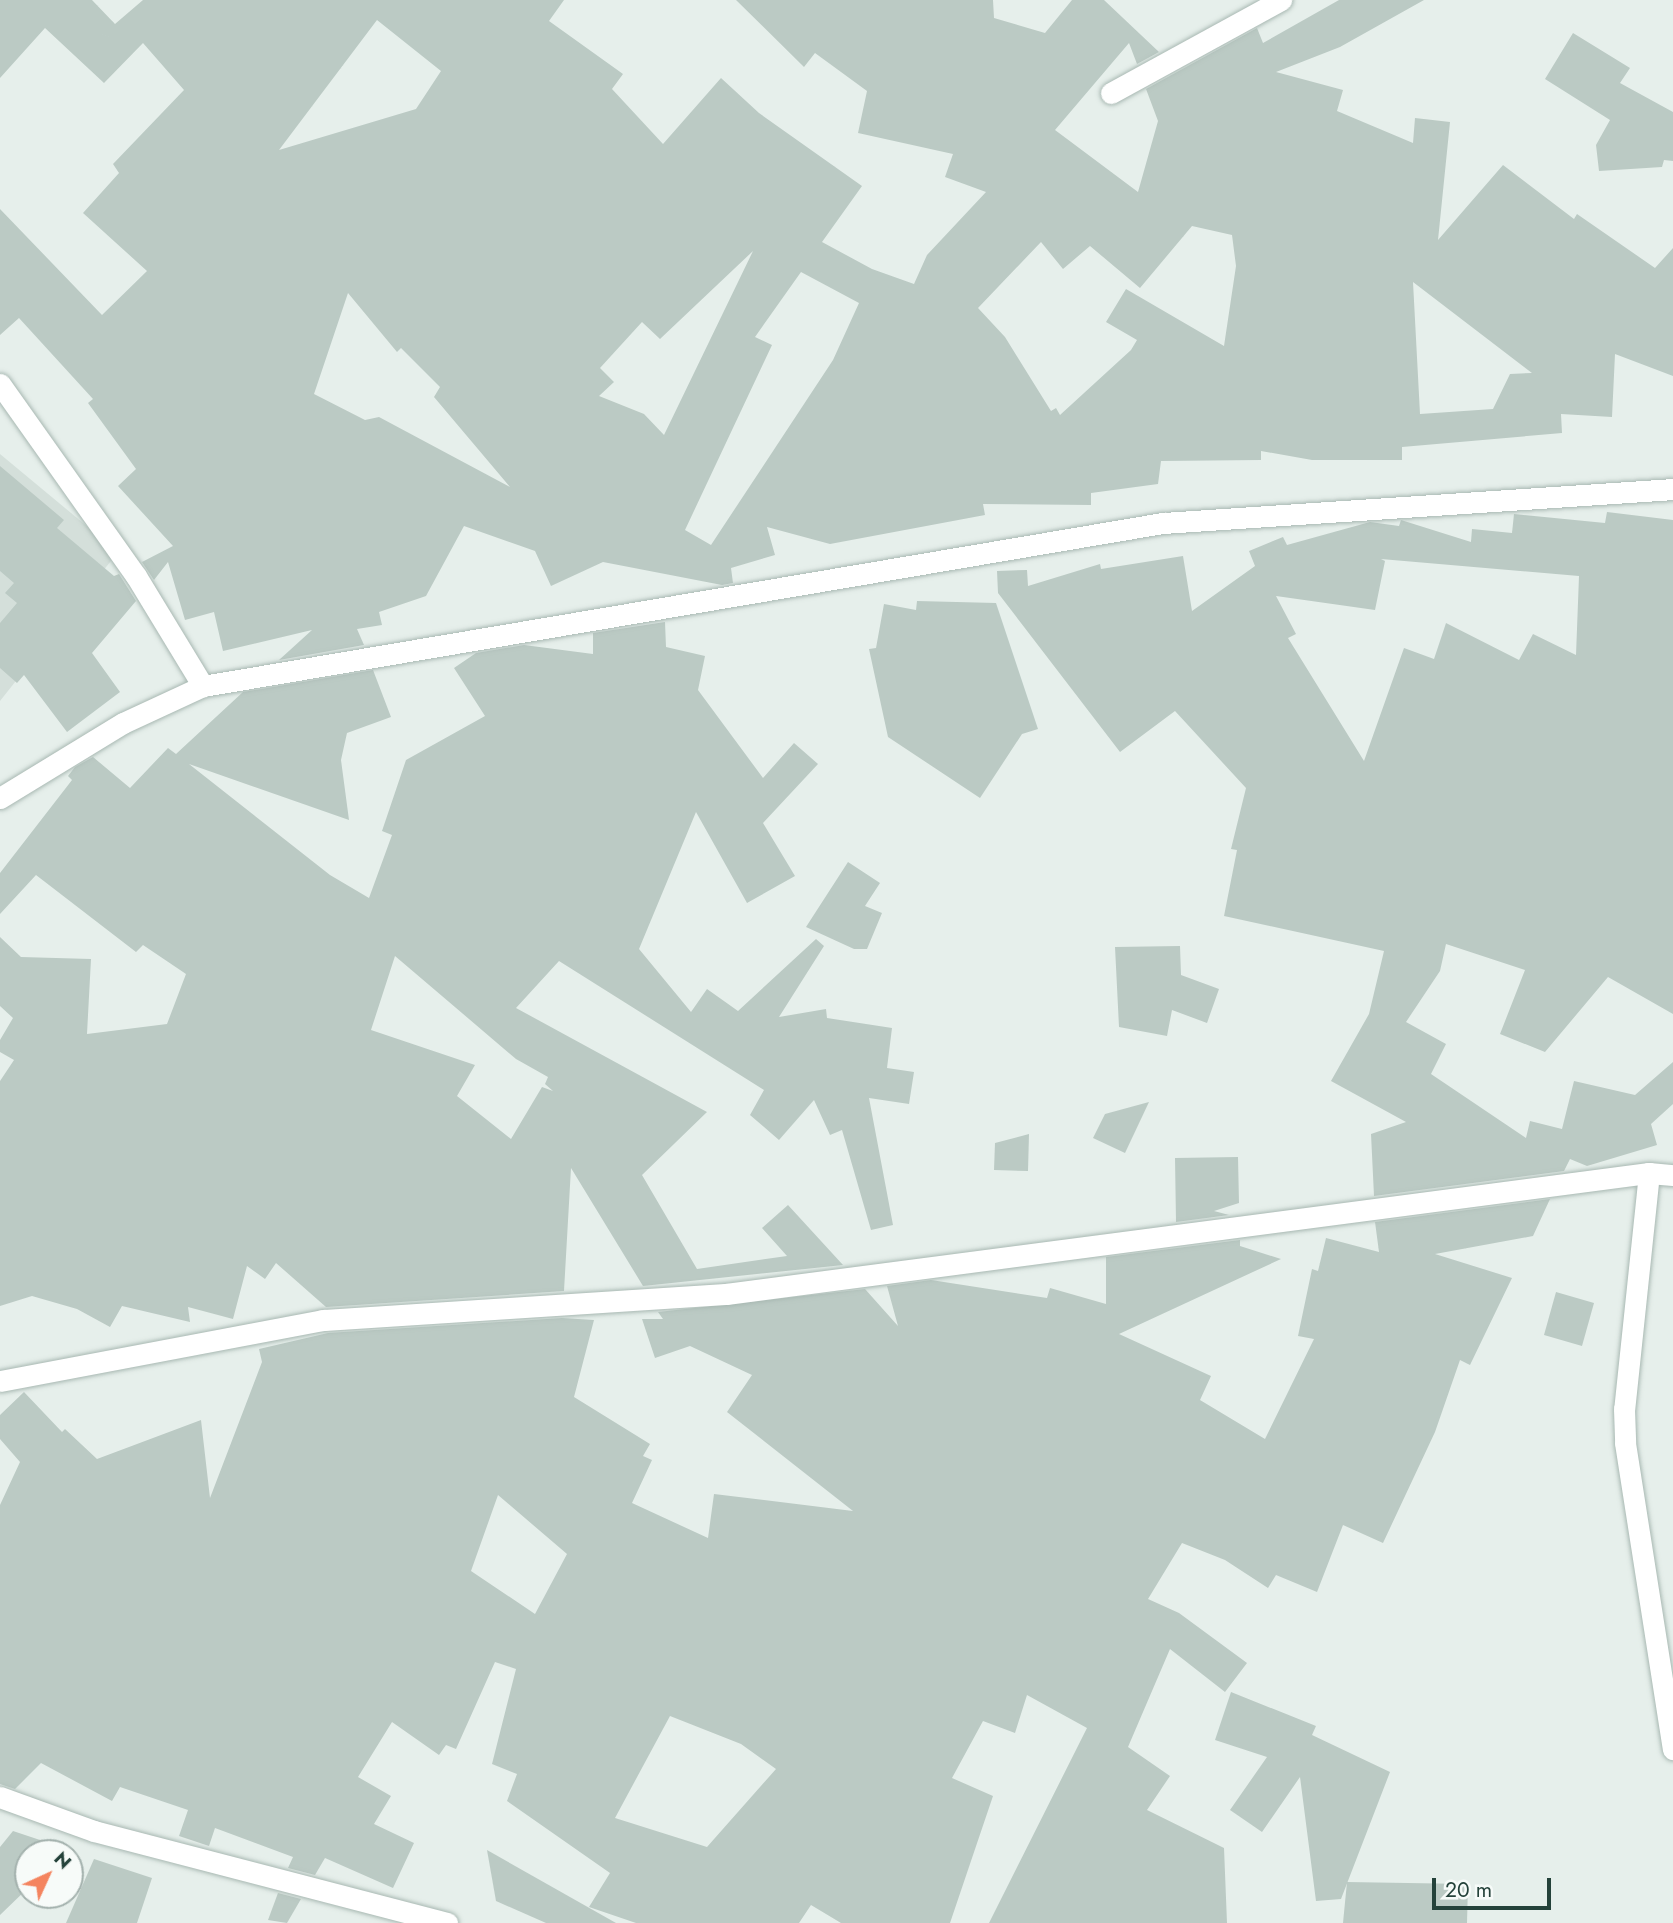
<!DOCTYPE html>
<style>
body{margin:0}
#map{position:relative;width:1673px;height:1923px;overflow:hidden;background:#e6efeb;font-family:Jost,sans-serif}
div>[style]{position:absolute}
.built>*{inset:0;background:#d4dfda}
.building>*{inset:0;background:#bbcac4}
.roads{filter:drop-shadow(0 0 2px #a8b8b2) drop-shadow(0 0 2px #a8b8b2)}
.minor>*{height:21px;margin:-10.5px;padding:0 10.5px;transform-origin:10.5px;border-radius:10.5px;background:#fff}
span{translate:-50% -50%;white-space:nowrap;text-align:center;line-height:1.15;-webkit-text-stroke:7px #f7fbf9;paint-order:stroke}
.north{position:absolute;left:14px;top:1839px;width:70px;height:70px;box-sizing:border-box;background:#f7fbf9;border:2px solid #a3b1ad;border-radius:50%;rotate:45deg;font-size:19px;font-weight:700;line-height:28px;text-align:center;color:#24423a}
.north::after{content:'';display:block;margin:auto;width:24px;height:32px;background:#f4845f;clip-path:polygon(50% 0,100% 100%,50% 72%,0 100%)}
.scale{position:absolute;left:1432px;top:1878px;width:119px;height:32px;box-sizing:border-box;border:4px solid #24423a;border-top:0;padding-left:9px;font-size:21px;line-height:24px;white-space:nowrap;color:#24423a;-webkit-text-stroke:5px #f7fbf9;paint-order:stroke}
</style>
<div id="map">
<div class="built">
<div style="clip-path:polygon(0 454px,118px 552px,0 701px)"></div>
</div>
<div class="building">
<div style="clip-path:polygon(evenodd,0 0,92px 0,115px 24px,143px 0,564px 0,549px 21px,623px 74px,612px 89px,663px 144px,721px 78px,759px 113px,862px 186px,822px 242px,872px 269px,914px 284px,927px 255px,986px 192px,945px 177px,953px 154px,858px 133px,867px 91px,815px 53px,804px 67px,736px 0,993px 0,994px 18px,1045px 33px,1072px 0,1104px 0,1159px 52px,1137px 64px,1129px 43px,1055px 130px,1138px 192px,1158px 121px,1146px 89px,1257px 28px,1263px 43px,1339px 0,1424px 0,1340px 47px,1276px 72px,1343px 90px,1337px 111px,1413px 143px,1415px 118px,1450px 122px,1438px 240px,1503px 165px,1574px 219px,1577px 214px,1655px 268px,1673px 248px,1673px 376px,1615px 354px,1612px 417px,1561px 414px,1562px 433px,1402px 447px,1402px 460px,1312px 460px,1261px 451px,1261px 460px,1161px 461px,1158px 484px,1091px 493px,1091px 505px,983px 504px,985px 515px,830px 544px,767px 527px,775px 555px,731px 568px,733px 583px,722px 585px,603px 562px,551px 586px,535px 551px,464px 526px,426px 596px,379px 612px,382px 625px,357px 629px,364px 645px,279px 660px,312px 630px,223px 651px,214px 612px,185px 620px,168px 562px,154px 580px,142px 562px,173px 546px,118px 486px,136px 469px,88px 403px,93px 399px,19px 318px,0 335px,0 209px,102px 315px,147px 271px,83px 213px,119px 173px,113px 164px,184px 90px,143px 43px,104px 83px,45px 28px,0 78px,0 0,377px 20px,441px 71px,416px 109px,279px 150px,377px 20px,0 0,1192px 226px,1232px 235px,1236px 266px,1224px 346px,1126px 289px,1106px 322px,1137px 340px,1131px 350px,1060px 415px,1056px 408px,1051px 411px,1005px 337px,978px 308px,1041px 242px,1063px 269px,1090px 246px,1140px 288px,1192px 226px,0 0,753px 251px,664px 435px,644px 414px,599px 396px,614px 382px,600px 368px,642px 322px,660px 339px,753px 251px,0 0,801px 272px,859px 303px,833px 360px,711px 545px,685px 530px,772px 345px,755px 337px,801px 272px,0 0,1413px 282px,1532px 373px,1510px 374px,1493px 409px,1420px 414px,1413px 282px,0 0,348px 293px,397px 352px,401px 348px,440px 387px,434px 397px,510px 487px,379px 417px,365px 420px,314px 394px,348px 293px)"></div>
<div style="clip-path:polygon(1573px 33px,1630px 68px,1620px 83px,1673px 112px,1673px 161px,1664px 160px,1662px 167px,1599px 171px,1596px 145px,1610px 120px,1545px 79px)"></div>
<div style="clip-path:polygon(0 466px,64px 520px,57px 528px,114px 576px,119px 574px,136px 601px,92px 653px,120px 692px,67px 732px,24px 675px,17px 683px,0 668px,0 623px,17px 603px,5px 593px,14px 583px,0 571px)"></div>
<div style="clip-path:polygon(evenodd,1607px 512px,1673px 520px,1673px 1014px,1608px 977px,1545px 1052px,1500px 1034px,1525px 970px,1446px 944px,1440px 971px,1406px 1022px,1446px 1044px,1431px 1074px,1526px 1138px,1530px 1121px,1562px 1129px,1574px 1081px,1635px 1095px,1673px 1062px,1673px 1104px,1651px 1124px,1657px 1145px,1587px 1166px,1570px 1159px,1564px 1171px,1374px 1196px,1371px 1134px,1406px 1122px,1331px 1081px,1369px 1014px,1384px 951px,1224px 916px,1237px 850px,1231px 849px,1246px 788px,1175px 711px,1120px 752px,998px 593px,997px 571px,1027px 570px,1028px 586px,1100px 564px,1101px 569px,1183px 556px,1192px 611px,1255px 566px,1249px 551px,1283px 537px,1287px 545px,1370px 522px,1399px 526px,1401px 520px,1471px 542px,1472px 529px,1512px 533px,1514px 514px,1605px 523px,1607px 512px,1381px 559px,1579px 576px,1576px 655px,1533px 634px,1519px 660px,1446px 623px,1434px 659px,1404px 648px,1364px 761px,1288px 638px,1296px 634px,1276px 596px,1375px 610px,1385px 561px,1381px 559px)"></div>
<div style="clip-path:polygon(917px 601px,996px 603px,1038px 729px,1022px 734px,980px 798px,888px 737px,869px 649px,876px 648px,884px 604px,916px 610px)"></div>
<div style="clip-path:polygon(evenodd,665px 622px,666px 647px,705px 656px,698px 690px,763px 778px,794px 743px,818px 764px,763px 823px,795px 876px,747px 903px,696px 812px,639px 949px,691px 1012px,707px 989px,738px 1011px,816px 939px,824px 946px,779px 1017px,826px 1009px,827px 1018px,892px 1028px,887px 1068px,914px 1072px,909px 1104px,869px 1098px,893px 1225px,871px 1230px,842px 1130px,830px 1135px,814px 1100px,779px 1140px,750px 1115px,764px 1090px,559px 961px,516px 1008px,707px 1112px,642px 1175px,697px 1269px,787px 1256px,762px 1228px,788px 1205px,843px 1265px,643px 1286px,571px 1168px,564px 1291px,326px 1307px,276px 1263px,265px 1279px,247px 1266px,233px 1319px,188px 1307px,190px 1322px,122px 1306px,110px 1327px,77px 1309px,32px 1296px,0 1306px,0 1081px,14px 1060px,0 1052px,0 1040px,13px 1018px,0 1006px,0 937px,21px 957px,91px 959px,87px 1034px,167px 1024px,186px 974px,143px 945px,136px 952px,36px 875px,0 914px,0 873px,72px 780px,68px 776px,75px 767px,93px 757px,130px 788px,168px 748px,176px 754px,243px 692px,373px 670px,391px 717px,347px 733px,341px 760px,349px 820px,189px 764px,330px 875px,369px 898px,392px 835px,382px 831px,406px 760px,485px 716px,454px 668px,476px 653px,524px 645px,593px 654px,593px 633px,665px 622px,395px 956px,516px 1059px,548px 1077px,545px 1084px,553px 1091px,542px 1087px,511px 1139px,457px 1096px,475px 1065px,371px 1030px,395px 956px)"></div>
<div style="clip-path:polygon(848px 862px,880px 883px,865px 906px,882px 913px,867px 949px,854px 949px,806px 927px)"></div>
<div style="clip-path:polygon(1180px 946px,1181px 975px,1219px 989px,1207px 1023px,1172px 1010px,1167px 1036px,1119px 1027px,1115px 947px)"></div>
<div style="clip-path:polygon(1149px 1102px,1125px 1153px,1093px 1138px,1105px 1114px)"></div>
<div style="clip-path:polygon(1029px 1134px,1028px 1171px,994px 1170px,995px 1143px)"></div>
<div style="clip-path:polygon(1238px 1157px,1239px 1203px,1214px 1211px,1229px 1215px,1176px 1222px,1175px 1158px)"></div>
<div style="clip-path:polygon(evenodd,1550px 1199px,1533px 1236px,1435px 1254px,1512px 1278px,1470px 1365px,1460px 1360px,1435px 1432px,1383px 1543px,1343px 1525px,1317px 1592px,1276px 1575px,1268px 1588px,1225px 1560px,1182px 1543px,1148px 1599px,1179px 1613px,1247px 1663px,1225px 1692px,1170px 1649px,1128px 1747px,1170px 1776px,1147px 1810px,1224px 1848px,1227px 1923px,989px 1923px,1087px 1728px,1027px 1695px,1015px 1733px,983px 1721px,952px 1778px,993px 1796px,950px 1923px,841px 1923px,811px 1905px,799px 1923px,636px 1923px,589px 1907px,610px 1873px,507px 1801px,517px 1774px,492px 1764px,516px 1669px,495px 1662px,456px 1749px,446px 1745px,439px 1755px,392px 1722px,358px 1777px,391px 1796px,374px 1824px,414px 1843px,393px 1888px,325px 1858px,315px 1875px,288px 1868px,293px 1857px,215px 1828px,209px 1846px,179px 1836px,188px 1810px,120px 1787px,112px 1801px,41px 1763px,15px 1789px,0 1784px,0 1505px,20px 1462px,0 1439px,0 1415px,24px 1392px,62px 1432px,65px 1429px,97px 1459px,201px 1420px,210px 1498px,262px 1362px,259px 1349px,328px 1333px,562px 1318px,594px 1320px,574px 1397px,650px 1444px,643px 1456px,652px 1460px,632px 1503px,708px 1538px,714px 1494px,853px 1511px,727px 1412px,752px 1375px,690px 1346px,655px 1358px,642px 1319px,663px 1319px,658px 1312px,865px 1289px,898px 1326px,887px 1286px,931px 1280px,1047px 1298px,1050px 1288px,1106px 1304px,1106px 1257px,1240px 1240px,1240px 1246px,1281px 1259px,1119px 1334px,1211px 1376px,1200px 1400px,1265px 1439px,1314px 1339px,1298px 1336px,1312px 1269px,1318px 1271px,1326px 1238px,1379px 1252px,1375px 1222px,1550px 1199px,498px 1495px,567px 1554px,535px 1614px,471px 1571px,498px 1495px,1550px 1199px,670px 1716px,741px 1744px,776px 1769px,707px 1847px,615px 1818px,670px 1716px)"></div>
<div style="clip-path:polygon(1556px 1292px,1594px 1303px,1582px 1346px,1544px 1335px)"></div>
<div style="clip-path:polygon(1231px 1692px,1316px 1726px,1312px 1735px,1390px 1772px,1341px 1899px,1316px 1901px,1300px 1777px,1262px 1832px,1230px 1810px,1267px 1757px,1215px 1740px)"></div>
<div style="clip-path:polygon(13px 1831px,67px 1849px,28px 1853px,28px 1888px,0 1915px,0 1847px)"></div>
<div style="clip-path:polygon(487px 1850px,616px 1923px,546px 1923px,496px 1901px)"></div>
<div style="clip-path:polygon(94px 1859px,152px 1878px,137px 1923px,66px 1923px)"></div>
<div style="clip-path:polygon(1347px 1882px,1468px 1884px,1467px 1923px,1343px 1923px)"></div>
<div style="clip-path:polygon(278px 1893px,301px 1899px,287px 1923px,268px 1920px)"></div>
</div>
<div class="roads">
<div class="minor">
<div style="left:1111px;top:93px;width:194px;rotate:-28.7deg"></div>
<div style="left:0;top:384px;width:235px;rotate:54.7deg"></div>
<div style="left:136px;top:576px;width:129px;rotate:58.7deg"></div>
<div style="left:0;top:798px;width:144px;rotate:-31.4deg"></div>
<div style="left:123px;top:723px;width:88px;rotate:-24.8deg"></div>
<div style="left:203px;top:686px;width:974px;rotate:-9.64deg"></div>
<div style="left:1163px;top:523px;width:511px;rotate:-3.81deg"></div>
<div style="left:1649px;top:1173px;width:237px;rotate:96deg"></div>
<div style="left:1624px;top:1409px;width:34px;rotate:88deg"></div>
<div style="left:1625px;top:1443px;width:310px;rotate:81.1deg"></div>
<div style="left:0;top:1381px;width:329px;rotate:-10.7deg"></div>
<div style="left:323px;top:1320px;width:404px;rotate:-3.7deg"></div>
<div style="left:726px;top:1294px;width:931px;rotate:-7.47deg"></div>
<div style="left:1649px;top:1173px;width:24px;rotate:5deg"></div>
<div style="left:0;top:1797px;width:100px;rotate:19.9deg"></div>
<div style="left:94px;top:1831px;width:365px;rotate:14.6deg"></div>
</div>
</div>
<div class="north">N</div>
<div class="scale">20 m</div>
</div>
